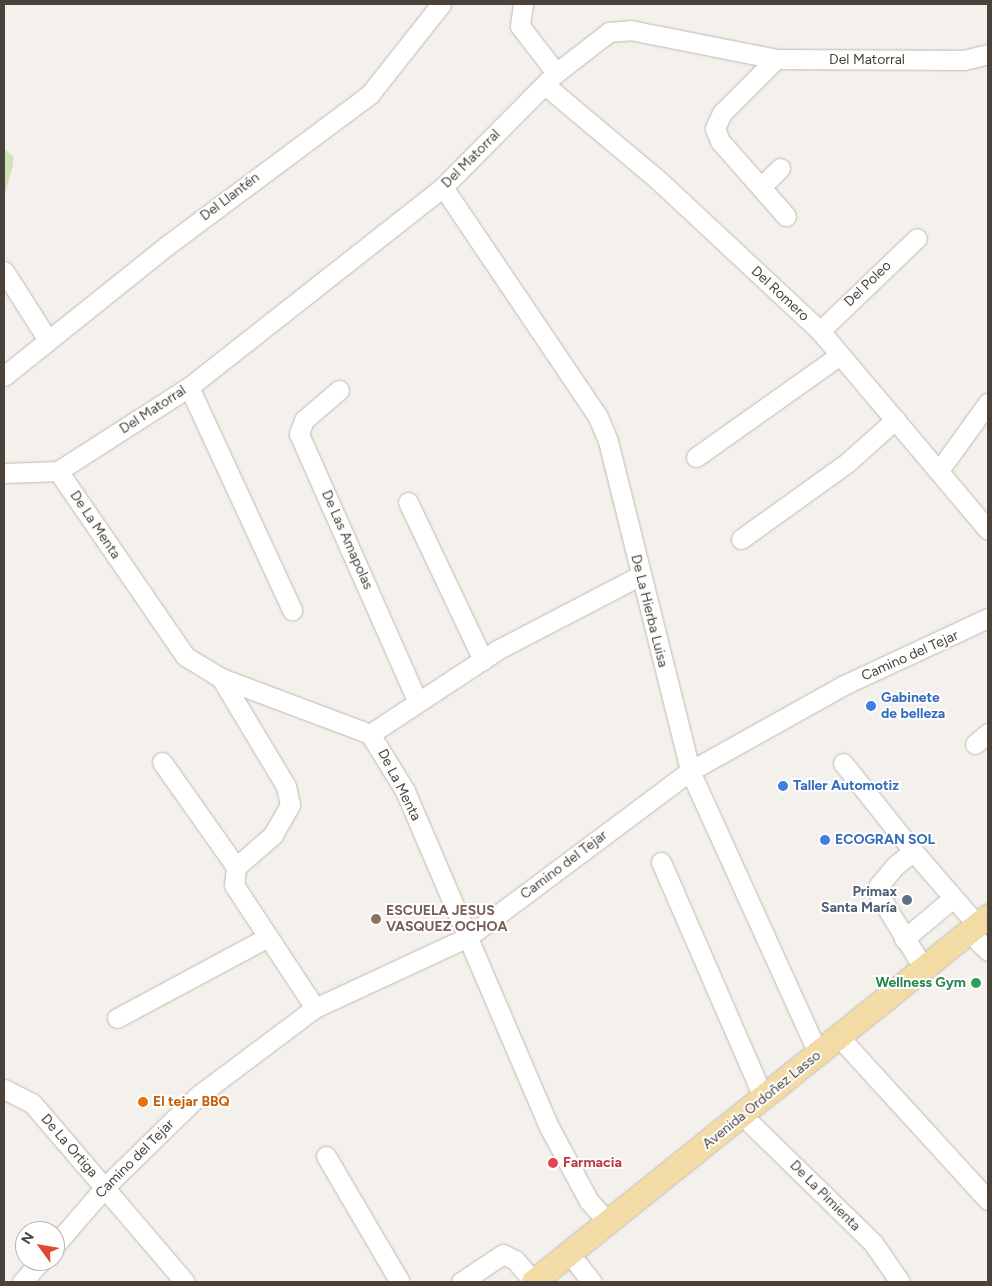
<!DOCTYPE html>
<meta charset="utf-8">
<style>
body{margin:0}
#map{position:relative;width:992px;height:1286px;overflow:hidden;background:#f4f1ec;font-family:Figtree,sans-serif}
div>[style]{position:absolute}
.green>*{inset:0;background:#d2e3ba}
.roads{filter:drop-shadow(0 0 1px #bfb9af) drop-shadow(0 0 1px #bfb9af)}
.minor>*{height:19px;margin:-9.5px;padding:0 9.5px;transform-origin:9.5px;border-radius:9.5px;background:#fff}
.major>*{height:24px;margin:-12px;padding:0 12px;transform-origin:12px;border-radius:12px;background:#f3dba6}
.dots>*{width:14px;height:14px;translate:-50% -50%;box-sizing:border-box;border:2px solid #fff;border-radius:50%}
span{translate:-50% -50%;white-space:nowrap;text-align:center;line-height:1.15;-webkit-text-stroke:4px #fff;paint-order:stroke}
.street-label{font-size:14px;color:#48423a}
.shop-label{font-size:14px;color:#366cbe;font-weight:700}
.left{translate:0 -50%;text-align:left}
.service-label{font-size:14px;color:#4e5e75;font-weight:700}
.right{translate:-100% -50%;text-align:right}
.education-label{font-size:14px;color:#785e54;font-weight:700}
.leisure-label{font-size:14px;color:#27864d;font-weight:700}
.food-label{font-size:14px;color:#c56008;font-weight:700}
.health-label{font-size:14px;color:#be3a42;font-weight:700}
.frame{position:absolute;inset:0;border:5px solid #48423a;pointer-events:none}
.north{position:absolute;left:15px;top:1221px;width:50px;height:50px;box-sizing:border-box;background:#fff;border:1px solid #b6b3b0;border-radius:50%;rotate:302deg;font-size:14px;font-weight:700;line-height:20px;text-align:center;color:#48423a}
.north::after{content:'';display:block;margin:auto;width:18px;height:22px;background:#e24935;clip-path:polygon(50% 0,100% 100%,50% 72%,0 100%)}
</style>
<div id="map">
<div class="green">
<div style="clip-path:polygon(4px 149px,13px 156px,13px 166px,4px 196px)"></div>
</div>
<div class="roads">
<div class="minor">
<div style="left:523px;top:4px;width:22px;rotate:98deg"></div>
<div style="left:520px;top:26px;width:59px;rotate:52.5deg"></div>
<div style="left:776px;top:59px;width:76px;rotate:135deg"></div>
<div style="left:722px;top:113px;width:17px;rotate:115deg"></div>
<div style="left:715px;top:128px;width:14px;rotate:69deg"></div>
<div style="left:720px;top:141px;width:100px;rotate:48.7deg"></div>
<div style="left:545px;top:85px;width:145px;rotate:40deg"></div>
<div style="left:656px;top:178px;width:224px;rotate:43deg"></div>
<div style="left:820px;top:331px;width:260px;rotate:49.8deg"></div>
<div style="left:443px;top:187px;width:277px;rotate:56deg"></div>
<div style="left:598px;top:417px;width:26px;rotate:67deg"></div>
<div style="left:608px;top:441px;width:340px;rotate:76deg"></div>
<div style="left:690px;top:771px;width:312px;rotate:65.6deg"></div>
<div style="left:761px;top:187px;width:27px;rotate:-45deg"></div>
<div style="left:4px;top:271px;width:82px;rotate:57.5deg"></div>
<div style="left:820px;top:331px;width:134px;rotate:-43.8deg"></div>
<div style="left:4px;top:376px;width:211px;rotate:-38.7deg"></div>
<div style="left:169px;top:244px;width:251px;rotate:-36.7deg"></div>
<div style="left:370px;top:94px;width:115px;rotate:-51.7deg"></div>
<div style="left:189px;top:387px;width:246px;rotate:65.2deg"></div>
<div style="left:339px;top:390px;width:46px;rotate:139.4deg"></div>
<div style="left:304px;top:420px;width:15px;rotate:110deg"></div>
<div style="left:299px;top:434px;width:293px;rotate:66.1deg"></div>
<div style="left:696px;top:457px;width:176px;rotate:-35.3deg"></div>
<div style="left:940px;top:469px;width:82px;rotate:-54deg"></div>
<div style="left:58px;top:471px;width:224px;rotate:55.5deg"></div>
<div style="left:185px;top:656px;width:42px;rotate:31.4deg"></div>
<div style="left:221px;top:678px;width:159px;rotate:20.6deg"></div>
<div style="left:370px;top:734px;width:67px;rotate:58.4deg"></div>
<div style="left:405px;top:791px;width:363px;rotate:66.8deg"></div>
<div style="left:548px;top:1125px;width:86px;rotate:61.7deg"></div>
<div style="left:589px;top:1201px;width:28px;rotate:48deg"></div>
<div style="left:4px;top:473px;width:54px;rotate:-2.1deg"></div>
<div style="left:58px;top:471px;width:156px;rotate:-32.7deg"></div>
<div style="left:189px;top:387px;width:323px;rotate:-38.2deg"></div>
<div style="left:443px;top:187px;width:161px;rotate:-45.3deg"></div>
<div style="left:556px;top:73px;width:67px;rotate:-37.7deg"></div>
<div style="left:609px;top:32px;width:21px;rotate:-5deg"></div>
<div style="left:630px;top:30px;width:149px;rotate:11.2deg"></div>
<div style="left:776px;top:59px;width:188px;rotate:0.3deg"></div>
<div style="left:964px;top:60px;width:25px;rotate:-14deg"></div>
<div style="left:408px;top:502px;width:175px;rotate:64.6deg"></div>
<div style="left:741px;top:539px;width:132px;rotate:-35.7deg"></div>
<div style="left:848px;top:462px;width:64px;rotate:-41.9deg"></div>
<div style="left:221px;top:678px;width:126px;rotate:59deg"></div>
<div style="left:286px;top:786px;width:19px;rotate:78deg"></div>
<div style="left:290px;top:805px;width:34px;rotate:120deg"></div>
<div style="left:273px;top:835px;width:49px;rotate:139.1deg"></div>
<div style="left:236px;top:867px;width:18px;rotate:96deg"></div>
<div style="left:234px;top:885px;width:147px;rotate:56.6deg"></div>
<div style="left:370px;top:734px;width:154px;rotate:-33.4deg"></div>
<div style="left:499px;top:649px;width:158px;rotate:-27.5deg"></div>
<div style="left:975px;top:744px;width:17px;rotate:-40deg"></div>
<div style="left:162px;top:762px;width:128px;rotate:54.8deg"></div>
<div style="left:843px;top:763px;width:112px;rotate:51.5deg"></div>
<div style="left:661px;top:862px;width:258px;rotate:66.5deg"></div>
<div style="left:969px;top:932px;width:27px;rotate:45deg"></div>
<div style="left:904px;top:939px;width:64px;rotate:-39.9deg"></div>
<div style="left:924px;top:969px;width:84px;rotate:-121.4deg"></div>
<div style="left:880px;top:897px;width:12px;rotate:-95deg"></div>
<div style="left:879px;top:885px;width:26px;rotate:-50deg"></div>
<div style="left:896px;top:865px;width:22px;rotate:-39deg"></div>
<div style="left:913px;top:851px;width:99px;rotate:49.1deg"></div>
<div style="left:117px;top:1018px;width:169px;rotate:-28.2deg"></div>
<div style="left:840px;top:1038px;width:219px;rotate:47.6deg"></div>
<div style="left:4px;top:1089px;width:31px;rotate:27deg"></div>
<div style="left:32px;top:1103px;width:235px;rotate:49.5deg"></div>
<div style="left:743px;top:1116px;width:182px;rotate:44.3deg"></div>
<div style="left:873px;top:1243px;width:47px;rotate:55.3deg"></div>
<div style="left:326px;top:1156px;width:146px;rotate:59.6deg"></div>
<div style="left:55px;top:1245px;width:77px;rotate:-49.2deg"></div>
<div style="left:105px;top:1187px;width:132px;rotate:-44.4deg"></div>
<div style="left:199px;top:1095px;width:145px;rotate:-36.9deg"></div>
<div style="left:315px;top:1008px;width:169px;rotate:-24.9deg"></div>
<div style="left:468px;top:937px;width:277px;rotate:-36.8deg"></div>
<div style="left:690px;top:771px;width:176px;rotate:-29.2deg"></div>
<div style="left:844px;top:685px;width:159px;rotate:-25deg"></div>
<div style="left:569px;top:1253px;width:37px;rotate:52deg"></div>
<div style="left:22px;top:1282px;width:28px;rotate:-48deg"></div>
<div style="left:461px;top:1282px;width:50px;rotate:-33.7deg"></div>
<div style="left:503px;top:1254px;width:13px;rotate:27deg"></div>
<div style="left:515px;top:1260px;width:29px;rotate:49deg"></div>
</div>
<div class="major">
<div style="left:534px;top:1282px;width:583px;rotate:-38.8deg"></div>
</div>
</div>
<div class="dots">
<div style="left:871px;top:706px;background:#3f7fe0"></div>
<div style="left:783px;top:786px;background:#3f7fe0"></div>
<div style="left:825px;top:840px;background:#3f7fe0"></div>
<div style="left:907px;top:900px;background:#5c6f8a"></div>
<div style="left:376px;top:919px;background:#8d6e63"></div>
<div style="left:976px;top:983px;background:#2e9e5b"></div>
<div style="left:143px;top:1102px;background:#e8710a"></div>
<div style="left:553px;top:1163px;background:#e0444e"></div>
</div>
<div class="street-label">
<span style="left:867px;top:60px">Del Matorral</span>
<span style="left:471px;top:159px;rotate:-45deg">Del Matorral</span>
<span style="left:230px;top:197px;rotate:-37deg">Del Llantén</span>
<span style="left:868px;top:284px;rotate:-44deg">Del Poleo</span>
<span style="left:780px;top:294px;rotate:43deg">Del Romero</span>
<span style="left:153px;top:410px;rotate:-33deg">Del Matorral</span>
<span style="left:95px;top:525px;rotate:56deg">De La Menta</span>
<span style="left:347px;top:540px;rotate:66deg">De Las Amapolas</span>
<span style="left:649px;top:611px;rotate:76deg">De La Hierba Luisa</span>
<span style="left:910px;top:656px;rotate:-24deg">Camino del Tejar</span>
<span style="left:399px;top:785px;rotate:63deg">De La Menta</span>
<span style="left:564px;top:865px;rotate:-37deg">Camino del Tejar</span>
<span style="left:762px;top:1100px;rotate:-39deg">Avenida Ordoñez Lasso</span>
<span style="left:69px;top:1146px;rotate:49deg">De La Ortiga</span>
<span style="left:135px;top:1159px;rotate:-45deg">Camino del Tejar</span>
<span style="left:825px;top:1196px;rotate:45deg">De La Pimienta</span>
</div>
<div class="shop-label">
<span class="left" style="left:881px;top:706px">Gabinete<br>de belleza</span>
<span class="left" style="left:793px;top:786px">Taller Automotiz</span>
<span class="left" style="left:835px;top:840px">ECOGRAN SOL</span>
</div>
<div class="service-label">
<span class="right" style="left:897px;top:900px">Primax<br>Santa María</span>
</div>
<div class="education-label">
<span class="left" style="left:386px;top:919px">ESCUELA JESUS<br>VASQUEZ OCHOA</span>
</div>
<div class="leisure-label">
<span class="right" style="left:966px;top:983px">Wellness Gym</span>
</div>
<div class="food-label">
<span class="left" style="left:153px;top:1102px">El tejar BBQ</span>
</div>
<div class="health-label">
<span class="left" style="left:563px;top:1163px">Farmacia</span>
</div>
<div class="frame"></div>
<div class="north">N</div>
</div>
